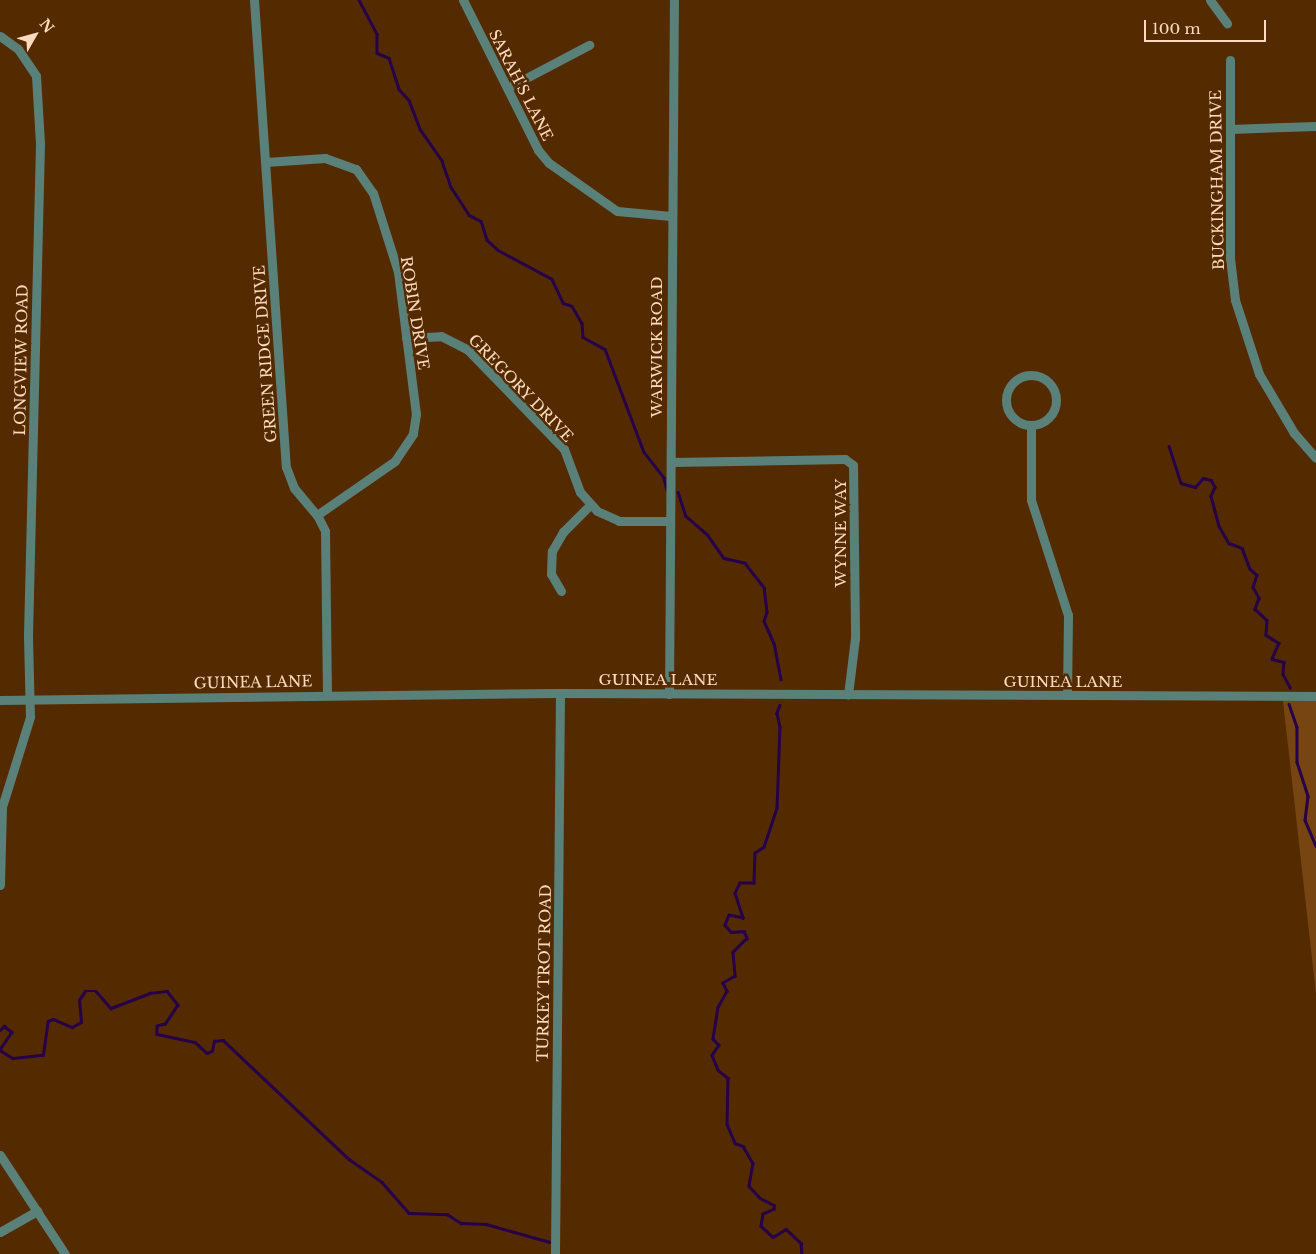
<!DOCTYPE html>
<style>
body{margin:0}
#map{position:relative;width:1316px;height:1254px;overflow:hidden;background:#542b00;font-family:"Libre Baskerville",serif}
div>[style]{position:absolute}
.green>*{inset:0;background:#774511}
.stream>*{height:2.5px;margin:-1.25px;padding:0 1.25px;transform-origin:1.25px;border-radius:1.25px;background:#260049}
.minor>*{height:9px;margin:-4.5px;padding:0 4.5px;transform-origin:4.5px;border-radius:4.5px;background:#5a8179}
.minor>.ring{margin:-4.5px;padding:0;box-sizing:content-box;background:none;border:9px solid #5a8179;border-radius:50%}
span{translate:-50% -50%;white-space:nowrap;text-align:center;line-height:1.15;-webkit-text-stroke:5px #542b00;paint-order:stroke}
.street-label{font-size:15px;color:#fbdac0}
.north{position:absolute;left:10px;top:10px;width:50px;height:50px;-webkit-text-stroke:4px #542b00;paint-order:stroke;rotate:52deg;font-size:14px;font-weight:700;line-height:20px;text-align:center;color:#fbdac0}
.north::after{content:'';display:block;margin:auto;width:18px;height:22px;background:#fbdac0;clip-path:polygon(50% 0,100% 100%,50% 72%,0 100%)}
.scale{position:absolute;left:1144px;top:20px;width:122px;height:22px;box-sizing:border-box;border:2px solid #fbdac0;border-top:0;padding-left:6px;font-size:15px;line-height:18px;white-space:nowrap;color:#fbdac0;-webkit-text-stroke:4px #542b00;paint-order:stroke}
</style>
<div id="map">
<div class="green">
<div style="clip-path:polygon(1316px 700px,1316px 994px,1283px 701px)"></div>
</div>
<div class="stream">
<div style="left:359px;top:0;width:38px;rotate:62deg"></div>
<div style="left:377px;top:34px;width:19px;rotate:90deg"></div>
<div style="left:377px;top:53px;width:13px;rotate:23deg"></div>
<div style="left:389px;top:58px;width:33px;rotate:72deg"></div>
<div style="left:399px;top:89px;width:15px;rotate:48deg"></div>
<div style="left:409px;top:100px;width:31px;rotate:69deg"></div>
<div style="left:420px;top:129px;width:39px;rotate:55deg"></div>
<div style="left:442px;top:161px;width:28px;rotate:71deg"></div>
<div style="left:451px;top:187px;width:33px;rotate:57deg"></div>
<div style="left:469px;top:215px;width:13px;rotate:27deg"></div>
<div style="left:481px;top:221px;width:20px;rotate:72deg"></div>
<div style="left:487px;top:240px;width:15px;rotate:42deg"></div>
<div style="left:498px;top:250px;width:61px;rotate:28.2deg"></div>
<div style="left:552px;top:279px;width:26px;rotate:65deg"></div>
<div style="left:563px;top:303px;width:9px;rotate:18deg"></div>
<div style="left:572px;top:306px;width:20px;rotate:60deg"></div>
<div style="left:582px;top:323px;width:14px;rotate:86deg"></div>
<div style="left:583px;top:337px;width:25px;rotate:29deg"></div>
<div style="left:605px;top:349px;width:110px;rotate:69.3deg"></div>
<div style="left:644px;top:452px;width:33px;rotate:52deg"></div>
<div style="left:664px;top:478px;width:12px;rotate:76deg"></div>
<div style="left:1169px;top:446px;width:39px;rotate:72deg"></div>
<div style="left:1181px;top:483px;width:15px;rotate:16deg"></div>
<div style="left:1195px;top:487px;width:12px;rotate:-48deg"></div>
<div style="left:1203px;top:478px;width:8px;rotate:14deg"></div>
<div style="left:1211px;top:480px;width:8px;rotate:60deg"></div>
<div style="left:1215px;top:487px;width:10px;rotate:114deg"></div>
<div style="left:1211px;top:496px;width:31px;rotate:75deg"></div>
<div style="left:1219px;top:526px;width:20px;rotate:60deg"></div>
<div style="left:1229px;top:543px;width:14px;rotate:21deg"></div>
<div style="left:1242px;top:548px;width:22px;rotate:69deg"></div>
<div style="left:1250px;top:569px;width:9px;rotate:41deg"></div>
<div style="left:1257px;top:575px;width:13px;rotate:108deg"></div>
<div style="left:1253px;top:587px;width:13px;rotate:61deg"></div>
<div style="left:1259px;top:598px;width:12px;rotate:110deg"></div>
<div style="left:1255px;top:609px;width:16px;rotate:43deg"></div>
<div style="left:1267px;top:620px;width:15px;rotate:94deg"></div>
<div style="left:1266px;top:635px;width:15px;rotate:32deg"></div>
<div style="left:1279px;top:643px;width:17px;rotate:114deg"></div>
<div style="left:1272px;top:659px;width:12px;rotate:14deg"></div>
<div style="left:1284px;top:662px;width:12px;rotate:95deg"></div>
<div style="left:1283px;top:674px;width:15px;rotate:62deg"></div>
<div style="left:678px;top:492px;width:25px;rotate:72deg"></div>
<div style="left:686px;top:516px;width:28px;rotate:41deg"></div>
<div style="left:707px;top:534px;width:29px;rotate:55deg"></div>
<div style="left:724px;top:558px;width:22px;rotate:13deg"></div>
<div style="left:745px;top:563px;width:31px;rotate:52deg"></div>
<div style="left:764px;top:587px;width:25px;rotate:83deg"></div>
<div style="left:767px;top:612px;width:9px;rotate:108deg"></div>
<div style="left:764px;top:621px;width:24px;rotate:66deg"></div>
<div style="left:774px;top:643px;width:37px;rotate:79deg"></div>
<div style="left:1289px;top:704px;width:24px;rotate:71deg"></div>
<div style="left:1297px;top:727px;width:35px;rotate:90deg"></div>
<div style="left:1297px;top:762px;width:36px;rotate:72deg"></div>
<div style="left:1308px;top:796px;width:24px;rotate:97deg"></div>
<div style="left:1305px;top:820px;width:28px;rotate:67deg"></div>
<div style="left:780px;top:705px;width:9px;rotate:111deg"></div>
<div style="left:777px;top:713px;width:14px;rotate:78deg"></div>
<div style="left:780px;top:727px;width:81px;rotate:92.1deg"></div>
<div style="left:777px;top:808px;width:41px;rotate:108.4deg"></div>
<div style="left:764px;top:847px;width:11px;rotate:146deg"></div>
<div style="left:755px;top:853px;width:30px;rotate:92deg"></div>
<div style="left:754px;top:883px;width:14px;rotate:180deg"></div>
<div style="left:740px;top:883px;width:11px;rotate:117deg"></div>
<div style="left:735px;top:893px;width:26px;rotate:72deg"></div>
<div style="left:743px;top:918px;width:14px;rotate:-168deg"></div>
<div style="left:729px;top:915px;width:11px;rotate:112deg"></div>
<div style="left:725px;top:925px;width:9px;rotate:49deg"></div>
<div style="left:731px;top:932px;width:13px;rotate:-4deg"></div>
<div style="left:744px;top:931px;width:8px;rotate:67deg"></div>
<div style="left:747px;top:938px;width:20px;rotate:135deg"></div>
<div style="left:733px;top:952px;width:24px;rotate:85deg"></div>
<div style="left:735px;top:976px;width:14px;rotate:150deg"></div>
<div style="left:723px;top:983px;width:9px;rotate:63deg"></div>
<div style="left:727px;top:991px;width:18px;rotate:119deg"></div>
<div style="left:718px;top:1007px;width:32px;rotate:99deg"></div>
<div style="left:713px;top:1039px;width:8px;rotate:45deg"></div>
<div style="left:719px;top:1045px;width:12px;rotate:125deg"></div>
<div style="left:712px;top:1055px;width:16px;rotate:68deg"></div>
<div style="left:718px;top:1070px;width:13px;rotate:39deg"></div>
<div style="left:728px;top:1078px;width:46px;rotate:91.2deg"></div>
<div style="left:727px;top:1124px;width:21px;rotate:67deg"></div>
<div style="left:735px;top:1143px;width:9px;rotate:21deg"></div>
<div style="left:743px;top:1146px;width:20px;rotate:60deg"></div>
<div style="left:753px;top:1163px;width:23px;rotate:100deg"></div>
<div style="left:749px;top:1186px;width:16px;rotate:47deg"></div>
<div style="left:760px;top:1198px;width:16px;rotate:27deg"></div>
<div style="left:774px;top:1205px;width:4px;rotate:90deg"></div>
<div style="left:774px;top:1209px;width:12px;rotate:156deg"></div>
<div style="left:763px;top:1214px;width:12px;rotate:99deg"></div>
<div style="left:761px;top:1226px;width:16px;rotate:43deg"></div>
<div style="left:773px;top:1237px;width:15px;rotate:-32deg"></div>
<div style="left:786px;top:1229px;width:21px;rotate:43deg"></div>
<div style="left:801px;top:1243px;width:11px;rotate:85deg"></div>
<div style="left:0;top:1030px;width:6px;rotate:-45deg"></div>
<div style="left:4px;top:1026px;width:10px;rotate:37deg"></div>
<div style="left:12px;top:1032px;width:22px;rotate:124deg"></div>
<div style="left:0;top:1050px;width:15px;rotate:32deg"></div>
<div style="left:13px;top:1058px;width:30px;rotate:-6deg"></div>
<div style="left:43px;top:1055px;width:34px;rotate:-82deg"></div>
<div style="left:48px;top:1021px;width:5px;rotate:-22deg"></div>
<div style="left:53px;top:1019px;width:21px;rotate:23deg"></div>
<div style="left:72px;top:1027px;width:10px;rotate:-29deg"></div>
<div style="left:81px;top:1022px;width:22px;rotate:-95deg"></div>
<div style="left:79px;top:1000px;width:11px;rotate:-56deg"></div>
<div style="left:85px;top:991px;width:11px"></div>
<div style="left:96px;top:991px;width:23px;rotate:49deg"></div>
<div style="left:111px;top:1008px;width:42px;rotate:-21deg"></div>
<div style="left:150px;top:993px;width:17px;rotate:-7deg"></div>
<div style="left:167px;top:991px;width:18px;rotate:52deg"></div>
<div style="left:178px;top:1005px;width:23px;rotate:124deg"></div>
<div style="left:165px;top:1024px;width:8px;rotate:166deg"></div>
<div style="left:157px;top:1026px;width:8px;rotate:90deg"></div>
<div style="left:157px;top:1034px;width:39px;rotate:12deg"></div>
<div style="left:195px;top:1042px;width:16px;rotate:43deg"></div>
<div style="left:207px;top:1053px;width:5px;rotate:-22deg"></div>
<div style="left:212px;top:1051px;width:10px;rotate:-79deg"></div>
<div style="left:214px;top:1041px;width:9px;rotate:-6deg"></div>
<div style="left:223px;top:1040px;width:173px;rotate:43.4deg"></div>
<div style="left:349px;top:1159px;width:40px;rotate:34.9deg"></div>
<div style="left:382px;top:1182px;width:41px;rotate:48.9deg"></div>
<div style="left:409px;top:1213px;width:38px;rotate:2deg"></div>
<div style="left:447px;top:1214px;width:17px;rotate:33deg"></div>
<div style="left:461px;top:1223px;width:25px;rotate:2deg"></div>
<div style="left:486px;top:1224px;width:66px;rotate:15.7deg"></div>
</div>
<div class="minor">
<div style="left:254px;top:0;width:468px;rotate:86.1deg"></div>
<div style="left:286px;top:467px;width:22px;rotate:69deg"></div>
<div style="left:294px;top:488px;width:35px;rotate:50deg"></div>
<div style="left:317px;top:515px;width:18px;rotate:63deg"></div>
<div style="left:325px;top:531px;width:164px;rotate:89.3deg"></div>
<div style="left:463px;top:0;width:168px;rotate:63.4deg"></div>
<div style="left:538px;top:150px;width:17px;rotate:50deg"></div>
<div style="left:549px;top:163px;width:83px;rotate:35.2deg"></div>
<div style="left:617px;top:211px;width:54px;rotate:5.3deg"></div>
<div style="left:1210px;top:0;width:29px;rotate:54deg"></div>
<div style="left:0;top:36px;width:22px;rotate:36deg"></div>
<div style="left:18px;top:49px;width:32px;rotate:56deg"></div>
<div style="left:36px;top:76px;width:68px;rotate:86.6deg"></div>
<div style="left:40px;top:144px;width:493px;rotate:91.4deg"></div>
<div style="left:28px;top:637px;width:80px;rotate:88.6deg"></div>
<div style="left:30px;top:717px;width:94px;rotate:107.3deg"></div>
<div style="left:2px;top:807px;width:78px;rotate:91.5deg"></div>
<div style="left:1230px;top:60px;width:198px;rotate:90deg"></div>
<div style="left:1230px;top:258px;width:42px;rotate:83.2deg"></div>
<div style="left:1235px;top:300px;width:78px;rotate:72deg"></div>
<div style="left:1259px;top:374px;width:69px;rotate:59.3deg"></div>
<div style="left:1294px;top:433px;width:33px;rotate:49deg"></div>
<div style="left:507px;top:88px;width:93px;rotate:-27.7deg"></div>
<div style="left:1230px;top:129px;width:86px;rotate:-2deg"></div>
<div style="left:266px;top:162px;width:59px;rotate:-3.9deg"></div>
<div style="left:325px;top:158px;width:33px;rotate:20deg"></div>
<div style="left:356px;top:169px;width:29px;rotate:55deg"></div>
<div style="left:373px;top:193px;width:83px;rotate:72.4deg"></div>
<div style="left:398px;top:272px;width:143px;rotate:82.8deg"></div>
<div style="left:416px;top:414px;width:20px;rotate:99deg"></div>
<div style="left:413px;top:434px;width:32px;rotate:124deg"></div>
<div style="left:395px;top:461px;width:95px;rotate:145.3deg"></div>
<div style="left:406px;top:338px;width:35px;rotate:-3deg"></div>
<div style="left:441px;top:336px;width:30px;rotate:27deg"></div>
<div style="left:468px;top:350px;width:138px;rotate:45.9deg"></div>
<div style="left:564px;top:449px;width:46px;rotate:69.6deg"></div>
<div style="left:580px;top:492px;width:25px;rotate:48deg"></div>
<div style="left:597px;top:511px;width:24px;rotate:24deg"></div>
<div style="left:619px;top:521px;width:51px"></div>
<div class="ring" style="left:1006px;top:375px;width:41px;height:41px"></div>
<div style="left:1031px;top:425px;width:75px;rotate:90deg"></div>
<div style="left:1031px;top:500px;width:121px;rotate:72.2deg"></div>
<div style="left:1068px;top:615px;width:80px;rotate:90.7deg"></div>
<div style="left:671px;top:462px;width:174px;rotate:-1deg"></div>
<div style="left:845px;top:459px;width:10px;rotate:37deg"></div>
<div style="left:853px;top:465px;width:173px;rotate:89.3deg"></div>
<div style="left:855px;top:638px;width:57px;rotate:97deg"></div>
<div style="left:561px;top:591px;width:20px;rotate:-120deg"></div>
<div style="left:551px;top:574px;width:23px;rotate:-88deg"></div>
<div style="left:552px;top:551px;width:22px;rotate:-60deg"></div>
<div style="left:563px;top:532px;width:38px;rotate:-45deg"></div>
<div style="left:669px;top:694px;width:694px;rotate:-89.59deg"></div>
<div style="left:0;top:700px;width:560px;rotate:-0.72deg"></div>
<div style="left:560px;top:693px;width:756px;rotate:0.23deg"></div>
<div style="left:0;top:1155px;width:118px;rotate:56.7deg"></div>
<div style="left:0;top:1232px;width:43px;rotate:-29.6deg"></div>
<div style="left:555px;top:1254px;width:561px;rotate:-89.49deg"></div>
</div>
<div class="street-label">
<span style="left:521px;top:85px;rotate:63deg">SARAH'S LANE</span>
<span style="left:1217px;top:180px;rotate:-91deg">BUCKINGHAM DRIVE</span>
<span style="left:415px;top:313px;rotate:81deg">ROBIN DRIVE</span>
<span style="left:657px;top:347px;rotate:-90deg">WARWICK ROAD</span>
<span style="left:265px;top:354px;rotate:-94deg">GREEN RIDGE DRIVE</span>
<span style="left:21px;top:360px;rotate:-89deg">LONGVIEW ROAD</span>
<span style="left:521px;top:388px;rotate:46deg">GREGORY DRIVE</span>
<span style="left:841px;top:533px;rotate:-90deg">WYNNE WAY</span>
<span style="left:658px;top:680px">GUINEA LANE</span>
<span style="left:253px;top:682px;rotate:-1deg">GUINEA LANE</span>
<span style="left:1063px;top:682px">GUINEA LANE</span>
<span style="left:544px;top:973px;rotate:-89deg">TURKEY TROT ROAD</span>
</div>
<div class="north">N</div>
<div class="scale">100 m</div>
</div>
